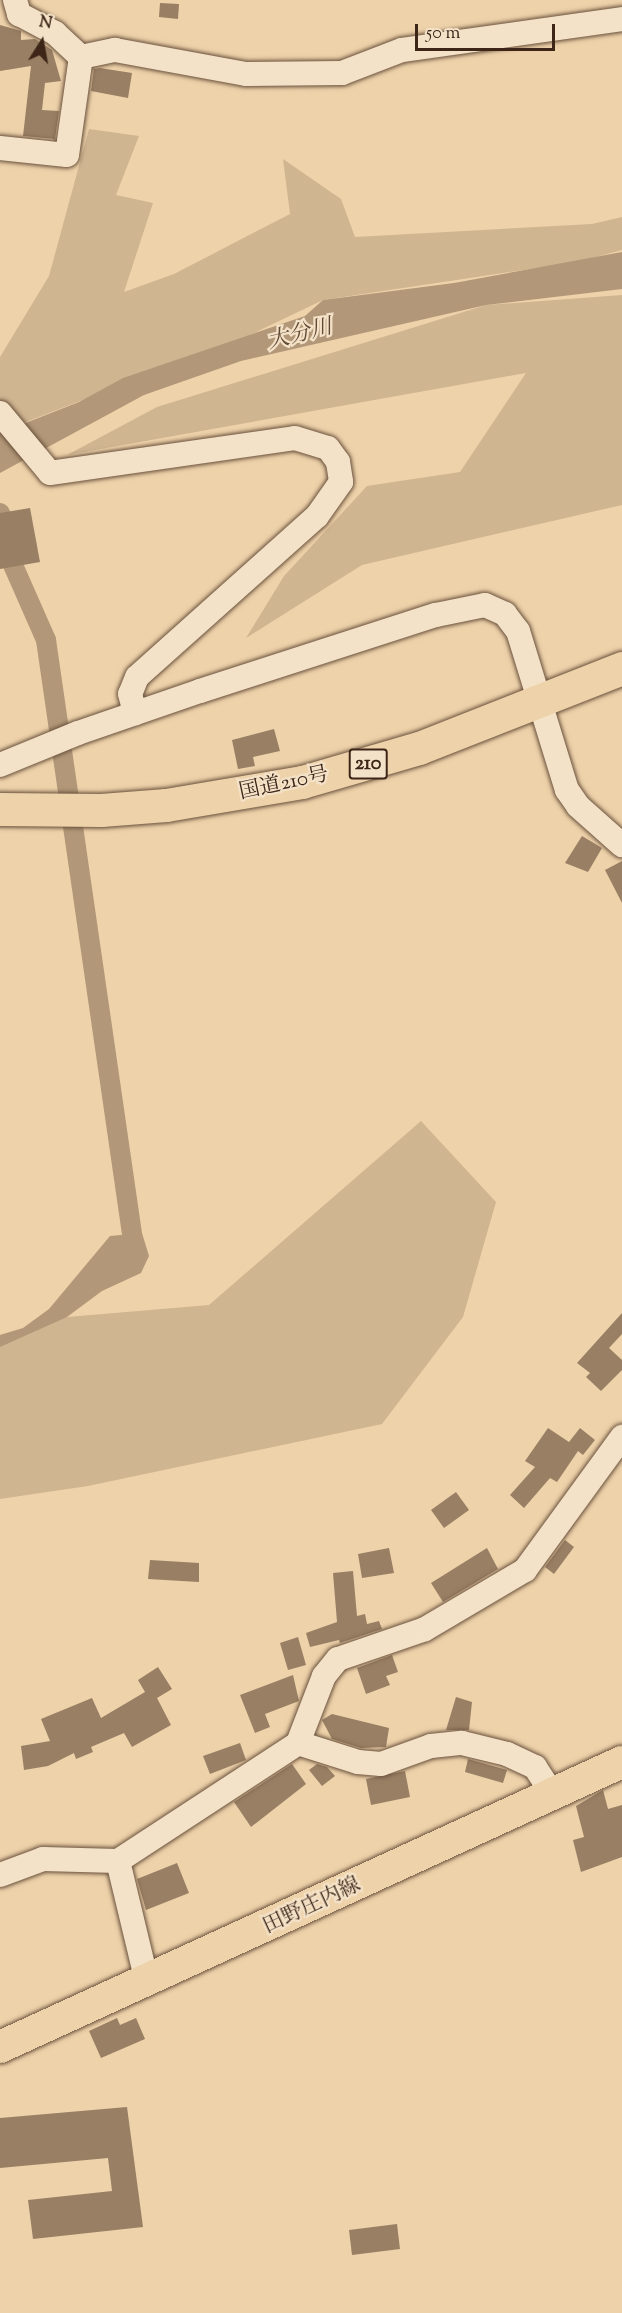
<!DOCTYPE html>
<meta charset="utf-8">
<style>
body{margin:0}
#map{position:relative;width:622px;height:2313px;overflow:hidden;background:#eed2aa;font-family:"Sorts Mill Goudy","Noto Serif JP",serif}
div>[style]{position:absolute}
.green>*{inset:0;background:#d0b591}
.water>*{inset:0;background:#b29878}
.canal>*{height:20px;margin:-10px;padding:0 10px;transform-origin:10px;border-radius:10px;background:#b29878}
.building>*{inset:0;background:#997f64}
.roads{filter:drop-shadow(0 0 2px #69513c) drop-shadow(0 0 2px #69513c)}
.minor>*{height:24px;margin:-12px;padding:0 12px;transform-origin:12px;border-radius:12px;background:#f4e2c8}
.major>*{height:32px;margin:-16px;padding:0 16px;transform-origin:16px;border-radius:16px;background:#eed2aa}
.highway>*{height:33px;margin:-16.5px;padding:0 16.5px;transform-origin:16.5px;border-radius:16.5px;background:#eed2aa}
span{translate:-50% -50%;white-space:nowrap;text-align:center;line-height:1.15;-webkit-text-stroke:4.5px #f4e2c8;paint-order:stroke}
.shield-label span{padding:2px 4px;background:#f4e2c8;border:2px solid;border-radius:4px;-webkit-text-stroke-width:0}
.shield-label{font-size:20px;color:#3d2618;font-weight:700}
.street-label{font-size:21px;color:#3d2618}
.water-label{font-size:22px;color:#604835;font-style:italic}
.north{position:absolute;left:12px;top:12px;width:60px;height:60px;-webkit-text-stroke:4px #f4e2c8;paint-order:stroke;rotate:11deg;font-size:16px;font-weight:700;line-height:24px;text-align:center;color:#3d2618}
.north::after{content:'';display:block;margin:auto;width:21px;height:27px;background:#3d2618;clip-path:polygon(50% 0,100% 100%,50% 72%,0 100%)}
.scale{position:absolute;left:415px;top:24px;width:140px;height:27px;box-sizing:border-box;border:3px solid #3d2618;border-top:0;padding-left:8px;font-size:18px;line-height:21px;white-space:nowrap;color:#3d2618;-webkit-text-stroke:4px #f4e2c8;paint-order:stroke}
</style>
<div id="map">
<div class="green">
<div style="clip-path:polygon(89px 129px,139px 136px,116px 195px,153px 203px,124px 292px,174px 274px,290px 214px,283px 159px,341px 199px,355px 237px,592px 224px,622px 217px,622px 250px,577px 262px,323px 300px,248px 336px,0 432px,0 357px,49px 276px)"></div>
<div style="clip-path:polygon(622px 295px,622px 505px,362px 565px,246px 638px,284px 576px,367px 486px,460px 472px,526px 373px,67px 455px,157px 407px,486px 305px)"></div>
<div style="clip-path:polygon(421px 1121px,496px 1202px,463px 1317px,382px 1424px,88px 1486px,0 1499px,0 1335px,67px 1317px,209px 1305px)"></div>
</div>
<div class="water">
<div style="clip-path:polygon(622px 252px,622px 289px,486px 305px,241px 361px,144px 395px,0 473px,0 433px,79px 402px,123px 378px,305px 316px,323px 300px,454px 283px)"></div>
<div style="clip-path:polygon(142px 1233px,149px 1256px,141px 1273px,102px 1291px,67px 1317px,0 1347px,0 1335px,23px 1328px,49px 1309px,110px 1236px)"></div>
</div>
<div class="canal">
<div style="left:0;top:513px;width:44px;rotate:78.2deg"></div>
<div style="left:9px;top:556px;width:92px;rotate:66.2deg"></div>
<div style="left:46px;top:640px;width:600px;rotate:81.76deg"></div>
</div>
<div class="building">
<div style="clip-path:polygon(160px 3px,179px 4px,178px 19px,159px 17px)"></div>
<div style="clip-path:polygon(0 25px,21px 31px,21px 40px,35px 39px,52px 50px,61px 81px,45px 83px,42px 110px,59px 111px,55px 139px,23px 136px,31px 66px,0 71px)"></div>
<div style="clip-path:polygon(100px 68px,132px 73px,128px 98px,91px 91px,94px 69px)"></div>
<div style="clip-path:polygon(30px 508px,40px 562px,0 569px,0 513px)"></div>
<div style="clip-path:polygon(274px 729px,280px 751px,253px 757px,255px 766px,238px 769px,232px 740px)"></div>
<div style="clip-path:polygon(582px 836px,602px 848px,588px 872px,565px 863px)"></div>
<div style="clip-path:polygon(622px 861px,622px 903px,605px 870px)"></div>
<div style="clip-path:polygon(622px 1313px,622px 1334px,609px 1348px,622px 1360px,622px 1370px,601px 1391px,586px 1377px,590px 1373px,577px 1363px)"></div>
<div style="clip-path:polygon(548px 1428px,569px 1442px,580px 1428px,595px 1440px,583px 1455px,578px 1451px,557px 1482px,550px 1478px,524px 1508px,510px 1495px,535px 1467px,525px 1461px)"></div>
<div style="clip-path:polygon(456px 1492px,469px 1510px,444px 1528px,431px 1510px)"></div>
<div style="clip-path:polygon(565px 1540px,574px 1547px,554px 1574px,545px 1567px)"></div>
<div style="clip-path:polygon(389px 1548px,394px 1573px,362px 1578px,358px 1554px)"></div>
<div style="clip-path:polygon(487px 1548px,498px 1569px,443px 1602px,431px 1583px)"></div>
<div style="clip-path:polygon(150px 1560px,199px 1563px,199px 1582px,148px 1579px)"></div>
<div style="clip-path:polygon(353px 1571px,357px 1616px,365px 1614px,367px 1624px,379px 1621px,382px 1629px,340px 1643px,339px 1640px,310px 1647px,306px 1633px,337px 1622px,333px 1573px)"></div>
<div style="clip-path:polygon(298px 1637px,306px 1665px,288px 1670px,280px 1643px)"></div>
<div style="clip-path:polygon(392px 1655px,398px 1672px,386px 1676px,390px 1685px,366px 1694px,357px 1668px)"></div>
<div style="clip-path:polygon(158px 1667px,172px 1689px,157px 1698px,171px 1725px,132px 1747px,124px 1733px,91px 1747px,93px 1752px,76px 1759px,74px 1753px,48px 1766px,24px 1770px,21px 1746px,50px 1741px,41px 1719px,92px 1698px,101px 1718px,145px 1692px,138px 1680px)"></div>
<div style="clip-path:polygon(293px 1675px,299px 1701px,265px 1714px,270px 1727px,255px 1733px,240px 1695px)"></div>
<div style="clip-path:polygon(456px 1697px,472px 1702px,469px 1730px,446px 1730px)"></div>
<div style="clip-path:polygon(332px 1714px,389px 1728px,386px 1747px,361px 1748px,332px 1739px,322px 1720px)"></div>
<div style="clip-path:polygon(240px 1743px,246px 1760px,210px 1774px,203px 1756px)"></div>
<div style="clip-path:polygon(468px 1759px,507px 1770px,503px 1783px,465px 1772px)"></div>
<div style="clip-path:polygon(292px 1764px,306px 1784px,251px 1827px,234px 1802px)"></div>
<div style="clip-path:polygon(317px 1764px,327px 1767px,335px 1776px,322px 1786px,309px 1770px)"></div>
<div style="clip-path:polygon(405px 1771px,410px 1797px,371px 1805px,366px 1779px)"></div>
<div style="clip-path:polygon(603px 1790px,608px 1809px,622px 1805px,622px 1857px,581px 1872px,573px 1840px,584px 1837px,576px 1806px)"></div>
<div style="clip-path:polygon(177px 1863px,189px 1893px,146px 1910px,137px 1879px)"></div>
<div style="clip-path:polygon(117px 2018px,120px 2025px,136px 2018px,145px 2039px,101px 2058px,89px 2031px)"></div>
<div style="clip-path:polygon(127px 2107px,143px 2227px,33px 2239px,28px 2200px,112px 2191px,108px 2158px,0 2168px,0 2118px)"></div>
<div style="clip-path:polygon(397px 2224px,400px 2249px,352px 2255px,349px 2230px)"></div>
</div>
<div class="roads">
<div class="minor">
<div style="left:15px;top:0;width:15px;rotate:74deg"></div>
<div style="left:19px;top:14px;width:41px;rotate:27.8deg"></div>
<div style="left:55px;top:33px;width:35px;rotate:43deg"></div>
<div style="left:81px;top:57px;width:35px;rotate:-12deg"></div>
<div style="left:115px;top:50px;width:133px;rotate:10.4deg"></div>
<div style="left:246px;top:74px;width:96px;rotate:-0.6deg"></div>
<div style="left:342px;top:73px;width:64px;rotate:-21deg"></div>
<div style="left:402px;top:50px;width:222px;rotate:-8deg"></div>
<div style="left:0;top:148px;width:67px;rotate:6deg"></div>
<div style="left:67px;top:155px;width:99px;rotate:-81.9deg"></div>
<div style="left:0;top:413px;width:78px;rotate:50.2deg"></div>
<div style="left:50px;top:473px;width:247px;rotate:-8.1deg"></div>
<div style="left:295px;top:438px;width:34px;rotate:17deg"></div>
<div style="left:328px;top:448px;width:17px;rotate:54deg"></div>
<div style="left:338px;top:462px;width:20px;rotate:81deg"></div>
<div style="left:341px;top:482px;width:42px;rotate:125.2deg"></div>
<div style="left:317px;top:516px;width:241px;rotate:138.2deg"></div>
<div style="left:137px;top:677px;width:18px;rotate:112deg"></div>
<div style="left:130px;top:694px;width:20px;rotate:75deg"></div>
<div style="left:0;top:765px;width:84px;rotate:-22.3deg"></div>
<div style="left:78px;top:733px;width:129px;rotate:-19deg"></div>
<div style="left:200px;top:691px;width:248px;rotate:-17.9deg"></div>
<div style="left:436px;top:615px;width:50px;rotate:-11.5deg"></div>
<div style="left:485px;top:605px;width:22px;rotate:24deg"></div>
<div style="left:505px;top:614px;width:21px;rotate:53deg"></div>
<div style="left:518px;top:631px;width:166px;rotate:72.9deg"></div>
<div style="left:567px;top:790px;width:19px;rotate:55deg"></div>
<div style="left:578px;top:806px;width:59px;rotate:41.6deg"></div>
<div style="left:298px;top:1743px;width:63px;rotate:17.6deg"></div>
<div style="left:358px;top:1762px;width:23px;rotate:5deg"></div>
<div style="left:381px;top:1764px;width:53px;rotate:-19.8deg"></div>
<div style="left:431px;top:1746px;width:31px;rotate:-6deg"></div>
<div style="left:462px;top:1743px;width:46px;rotate:13.7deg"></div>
<div style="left:507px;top:1754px;width:31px;rotate:25deg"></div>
<div style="left:535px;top:1767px;width:33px;rotate:57deg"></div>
<div style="left:118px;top:1861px;width:124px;rotate:76.5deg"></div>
<div style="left:0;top:1875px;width:46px;rotate:-20.4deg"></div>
<div style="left:43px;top:1859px;width:75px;rotate:1.5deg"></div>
<div style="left:118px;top:1861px;width:215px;rotate:-33.2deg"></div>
<div style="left:298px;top:1743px;width:72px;rotate:-68.8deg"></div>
<div style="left:324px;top:1676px;width:22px;rotate:-51deg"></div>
<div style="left:338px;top:1659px;width:92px;rotate:-19deg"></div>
<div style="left:425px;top:1629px;width:116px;rotate:-30.5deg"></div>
<div style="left:525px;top:1570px;width:165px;rotate:-53.9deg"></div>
</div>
<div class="major">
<div style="left:0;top:2047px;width:684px;rotate:-24.62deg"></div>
</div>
<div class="highway">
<div style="left:0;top:809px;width:101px;rotate:0.6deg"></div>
<div style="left:101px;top:810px;width:65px;rotate:-4.4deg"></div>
<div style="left:166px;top:805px;width:138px;rotate:-9.6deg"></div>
<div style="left:302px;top:782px;width:122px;rotate:-16.2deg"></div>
<div style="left:419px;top:748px;width:218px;rotate:-21.5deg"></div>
</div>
</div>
<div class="shield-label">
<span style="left:368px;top:764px">210</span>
</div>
<div class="street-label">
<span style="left:284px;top:784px;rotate:-12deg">国道210号</span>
<span style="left:312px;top:1906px;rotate:-25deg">田野庄内線</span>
</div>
<div class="water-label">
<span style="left:300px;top:336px;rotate:-14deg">大分川</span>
</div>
<div class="north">N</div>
<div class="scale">50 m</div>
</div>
